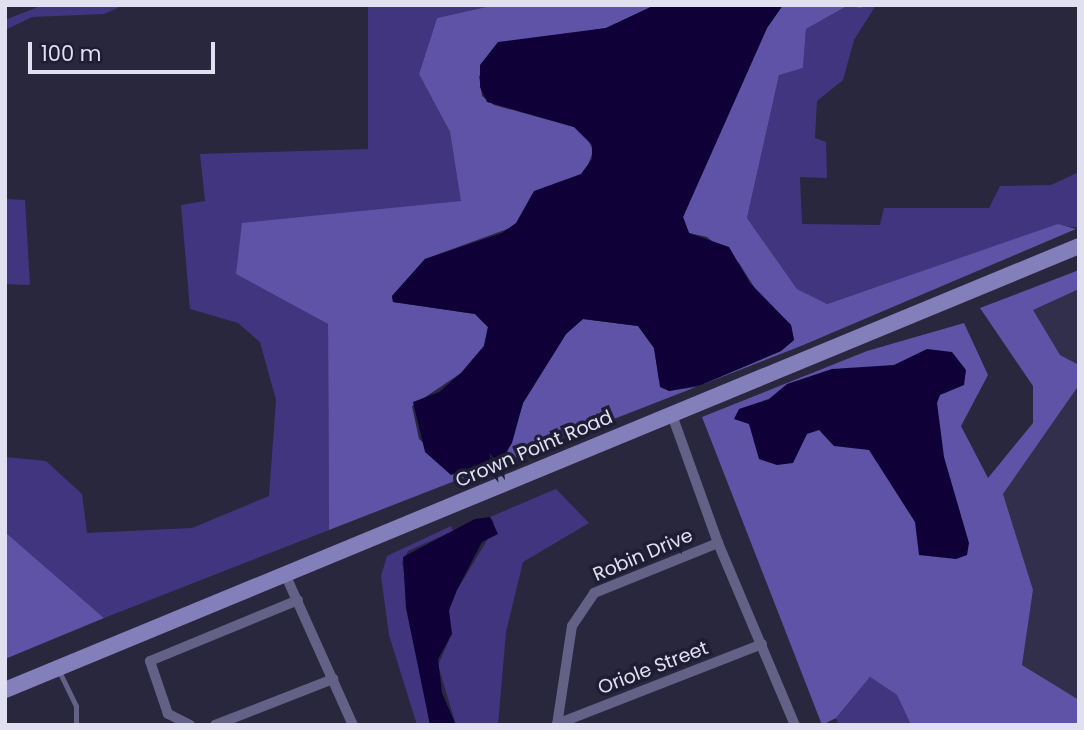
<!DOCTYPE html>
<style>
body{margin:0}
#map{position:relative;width:1084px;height:730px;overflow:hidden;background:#29273e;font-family:Poppins,sans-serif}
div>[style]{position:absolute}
.built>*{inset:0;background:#322f4d}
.green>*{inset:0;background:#413580}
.forest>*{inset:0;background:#5e53a6}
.water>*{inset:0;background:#100038}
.stream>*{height:3.5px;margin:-1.75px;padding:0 1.75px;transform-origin:1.75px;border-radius:1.75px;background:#100038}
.lane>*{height:5px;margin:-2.5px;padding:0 2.5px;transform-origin:2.5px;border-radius:2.5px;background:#636186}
.street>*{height:10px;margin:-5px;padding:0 5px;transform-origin:5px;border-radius:5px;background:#636186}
.secondary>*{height:16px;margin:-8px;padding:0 8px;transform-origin:8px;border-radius:8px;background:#837fba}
span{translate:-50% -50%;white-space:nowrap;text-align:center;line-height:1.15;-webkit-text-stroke:7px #1f1d34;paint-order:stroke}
.street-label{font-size:19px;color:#e0e0f0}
.frame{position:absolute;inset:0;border:7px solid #e0e0f0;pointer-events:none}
.scale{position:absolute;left:28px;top:42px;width:187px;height:32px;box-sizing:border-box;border:4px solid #e0e0f0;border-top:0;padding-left:9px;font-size:21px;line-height:24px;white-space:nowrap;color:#e0e0f0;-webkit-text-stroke:5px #1f1d34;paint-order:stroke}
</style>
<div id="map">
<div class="built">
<div style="clip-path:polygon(1079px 289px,1079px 365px,1060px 355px,1032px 310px)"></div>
<div style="clip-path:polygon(1079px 385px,1079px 700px,1022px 665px,1033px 590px,1003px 494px)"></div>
</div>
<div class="green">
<div style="clip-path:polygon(43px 5px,124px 5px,104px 14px,32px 17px,5px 30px,5px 20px)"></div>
<div style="clip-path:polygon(368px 5px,495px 5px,437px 18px,419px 74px,450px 132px,462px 201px,237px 274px,328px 324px,329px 530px,104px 618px,5px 532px,5px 457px,46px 461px,82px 494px,87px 533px,192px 528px,269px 496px,276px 400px,260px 342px,238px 323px,190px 309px,181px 205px,205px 201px,200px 154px,368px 149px)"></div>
<div style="clip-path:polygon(861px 5px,876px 5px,854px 40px,843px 80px,817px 101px,815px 138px,826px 142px,827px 178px,800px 177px,802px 224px,880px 225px,884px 208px,989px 208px,1000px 186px,1051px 185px,1079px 172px,1079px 228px,1058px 225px,826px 304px,797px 289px,747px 218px,779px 74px,803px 68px,806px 29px,847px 6px)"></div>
<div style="clip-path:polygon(5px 199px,25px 200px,30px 285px,5px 284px)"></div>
<div style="clip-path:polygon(556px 489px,589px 523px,523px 562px,506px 632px,498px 725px,456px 725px,438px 665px,449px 640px,449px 610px,457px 590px,489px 537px,494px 522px,490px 517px)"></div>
<div style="clip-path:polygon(451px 526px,453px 531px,408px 551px,402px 562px,430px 725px,417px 725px,389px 635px,381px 576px,387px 556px)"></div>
<div style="clip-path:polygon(870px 677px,897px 695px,911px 725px,839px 725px,836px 718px)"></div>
</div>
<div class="forest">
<div style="clip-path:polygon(495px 5px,655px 5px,606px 28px,524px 41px,479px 76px,482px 96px,494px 105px,574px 127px,588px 139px,593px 151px,586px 171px,510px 228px,425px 259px,392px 296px,393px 302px,475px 314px,488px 327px,484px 346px,461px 373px,412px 406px,419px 439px,462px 475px,493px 465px,507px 453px,523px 403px,566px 334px,583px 319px,638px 326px,654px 348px,659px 380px,669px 391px,696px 387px,781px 351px,794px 340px,791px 325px,761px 298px,739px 263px,707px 237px,689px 233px,683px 217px,767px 28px,783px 5px,861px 5px,862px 8px,847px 6px,806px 29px,803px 68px,779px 75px,747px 218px,797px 289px,827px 304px,1058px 224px,1076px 229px,801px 346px,329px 530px,328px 324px,236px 274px,242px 223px,461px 201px,450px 132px,419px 74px,437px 18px)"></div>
<div style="clip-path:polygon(1079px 270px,1079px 289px,1033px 310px,1060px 355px,1079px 365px,1079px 385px,1003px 494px,1033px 590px,1022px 665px,1079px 700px,1079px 725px,911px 725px,897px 695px,870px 677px,836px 718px,822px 725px,702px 417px,867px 351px,964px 323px,988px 375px,961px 426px,988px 478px,1033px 423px,1033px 386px,980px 308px)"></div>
<div style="clip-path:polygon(5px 532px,104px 618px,5px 659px)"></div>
</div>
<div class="water">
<div style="clip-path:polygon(655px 5px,783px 5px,767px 28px,683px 217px,689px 233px,729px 247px,750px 283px,791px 325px,794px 340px,781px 351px,701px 385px,669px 391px,660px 387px,654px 348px,638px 326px,583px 319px,566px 334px,523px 403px,512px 443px,501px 460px,451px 475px,425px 452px,413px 402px,439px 392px,461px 373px,484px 346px,488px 327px,475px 314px,393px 302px,392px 296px,425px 259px,502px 233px,516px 223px,534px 191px,581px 174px,592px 159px,592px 145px,574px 127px,487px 102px,480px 87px,480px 65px,498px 42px,606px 28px)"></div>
<div style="clip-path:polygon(927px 349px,952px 352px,966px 370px,964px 385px,940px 395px,937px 403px,944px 457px,969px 543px,967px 555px,956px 559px,919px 555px,915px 522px,869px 450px,834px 446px,819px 430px,807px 434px,793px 463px,777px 465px,759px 459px,749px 424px,734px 419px,739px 409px,769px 399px,787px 384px,832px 369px,894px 365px)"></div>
<div style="clip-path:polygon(490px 517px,498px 534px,482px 542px,457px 590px,449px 610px,452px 634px,438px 659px,442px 693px,456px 725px,430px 725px,406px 608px,403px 557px,475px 519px)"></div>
</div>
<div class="stream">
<div style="left:484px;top:477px;width:12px;rotate:-90deg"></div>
</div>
<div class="lane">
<div style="left:1079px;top:402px;width:28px;rotate:90deg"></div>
<div style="left:59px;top:671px;width:39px;rotate:64deg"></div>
<div style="left:76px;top:706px;width:19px;rotate:90deg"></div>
</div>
<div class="street">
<div style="left:672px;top:415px;width:136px;rotate:70.2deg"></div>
<div style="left:718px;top:543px;width:198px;rotate:67.1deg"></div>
<div style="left:285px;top:574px;width:166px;rotate:65.8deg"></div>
<div style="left:557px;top:724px;width:220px;rotate:-21.3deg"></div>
<div style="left:190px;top:725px;width:25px;rotate:-153deg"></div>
<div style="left:168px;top:714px;width:56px;rotate:-108.8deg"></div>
<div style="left:150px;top:661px;width:160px;rotate:-22.4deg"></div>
<div style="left:215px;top:725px;width:127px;rotate:-21.3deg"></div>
<div style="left:557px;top:725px;width:100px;rotate:-81.4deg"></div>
<div style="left:572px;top:626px;width:40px;rotate:-56deg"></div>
<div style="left:594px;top:593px;width:134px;rotate:-22deg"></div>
</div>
<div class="secondary">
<div style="left:5px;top:690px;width:1162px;rotate:-22.46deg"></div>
</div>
<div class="street-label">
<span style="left:534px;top:449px;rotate:-23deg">Crown Point Road</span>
<span style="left:643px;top:555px;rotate:-23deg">Robin Drive</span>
<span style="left:653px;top:668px;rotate:-21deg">Oriole Street</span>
</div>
<div class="frame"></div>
<div class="scale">100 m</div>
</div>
